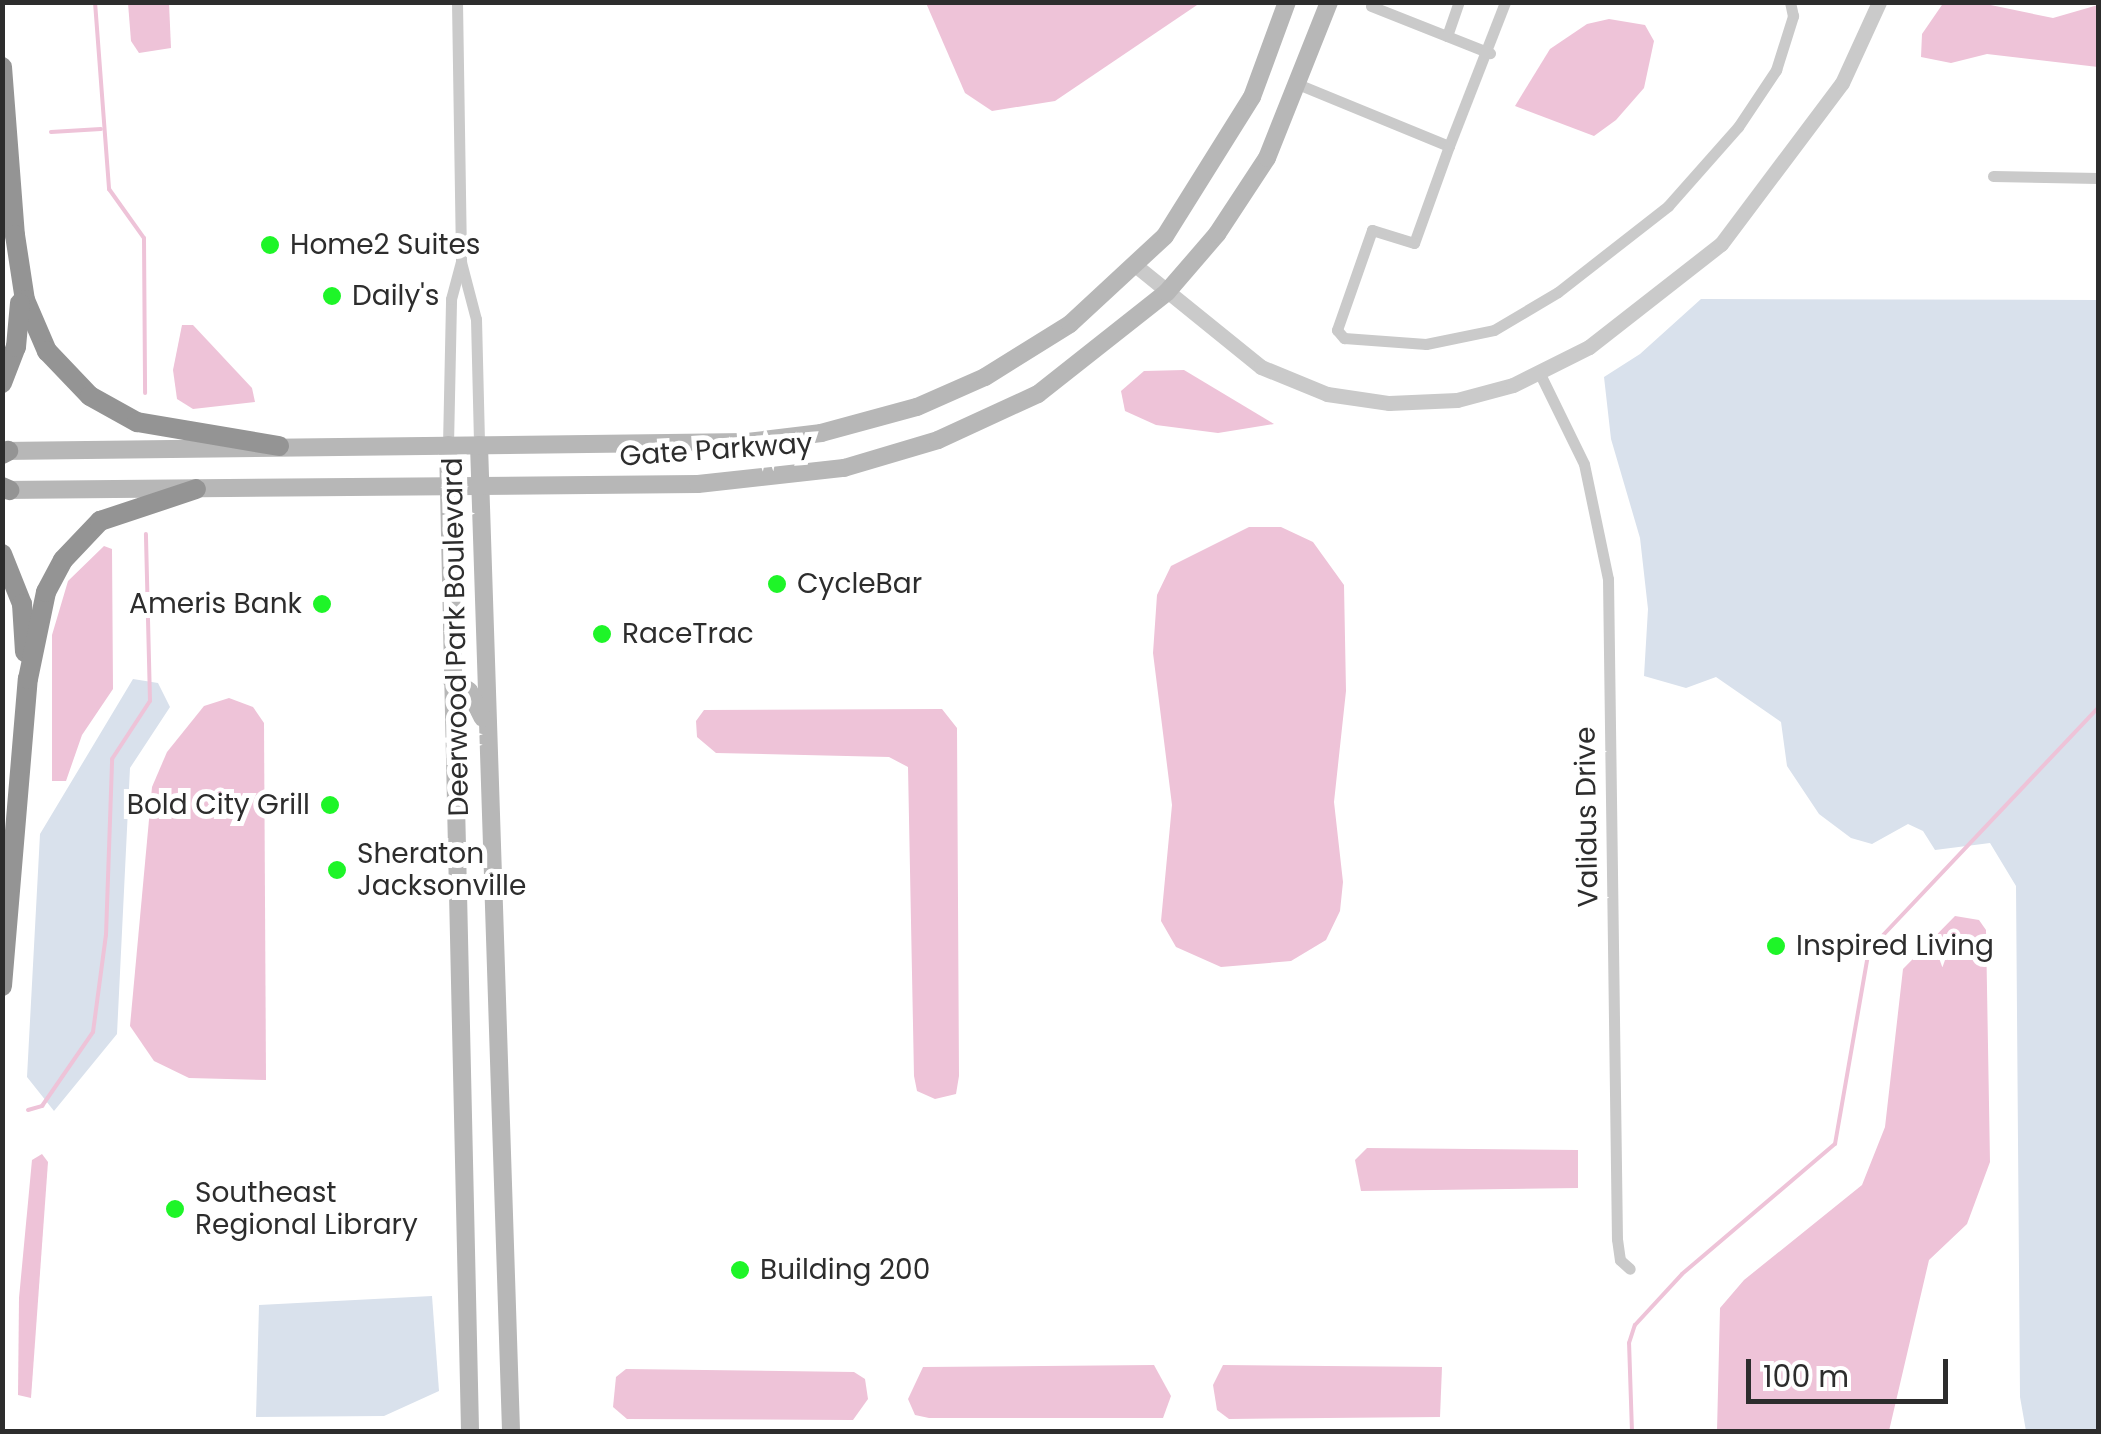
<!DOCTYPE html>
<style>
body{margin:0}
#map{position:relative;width:2101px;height:1434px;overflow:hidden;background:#fff;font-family:Poppins,sans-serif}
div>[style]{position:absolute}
.green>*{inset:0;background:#d9e1ec}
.water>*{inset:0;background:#eec3d8}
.stream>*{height:4px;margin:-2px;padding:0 2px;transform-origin:2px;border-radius:2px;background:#eec3d8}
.minor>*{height:11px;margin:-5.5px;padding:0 5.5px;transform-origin:5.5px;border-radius:5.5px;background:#cacaca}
.tertiary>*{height:15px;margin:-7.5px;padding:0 7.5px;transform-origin:7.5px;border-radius:7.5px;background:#cacaca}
.secondary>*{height:18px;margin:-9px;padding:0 9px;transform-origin:9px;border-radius:9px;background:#b7b7b7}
.motorway>*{height:20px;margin:-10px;padding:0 10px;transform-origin:10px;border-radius:10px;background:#949494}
.dots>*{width:28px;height:28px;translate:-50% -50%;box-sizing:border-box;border:5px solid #fff;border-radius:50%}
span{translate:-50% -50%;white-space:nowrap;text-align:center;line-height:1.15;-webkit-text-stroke:10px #fff;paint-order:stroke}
.poi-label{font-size:28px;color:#2d2d2d}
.left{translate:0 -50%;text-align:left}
.right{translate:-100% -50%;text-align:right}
.street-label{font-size:28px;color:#2d2d2d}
.frame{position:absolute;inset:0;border:5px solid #2d2d2d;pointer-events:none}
.scale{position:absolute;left:1746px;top:1359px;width:202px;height:45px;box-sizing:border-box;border:5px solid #2d2d2d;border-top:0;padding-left:12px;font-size:30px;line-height:35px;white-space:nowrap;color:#2d2d2d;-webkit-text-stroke:8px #fff;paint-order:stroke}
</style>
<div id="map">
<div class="green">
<div style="clip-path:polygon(1701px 299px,2098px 300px,2098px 1431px,2026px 1431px,2020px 1397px,2016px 886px,1990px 843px,1935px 850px,1923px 831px,1908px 824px,1872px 844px,1851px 838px,1819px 814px,1787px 766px,1781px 722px,1716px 677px,1686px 688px,1644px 676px,1648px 609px,1640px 538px,1611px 439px,1604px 377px,1640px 354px)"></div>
<div style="clip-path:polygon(133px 679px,158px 683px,170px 707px,130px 768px,117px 1034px,54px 1111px,27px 1077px,40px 834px)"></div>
<div style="clip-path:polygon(432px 1296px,439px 1391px,384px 1416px,256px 1417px,259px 1305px)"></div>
</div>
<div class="water">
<div style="clip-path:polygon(1944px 2px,1981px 3px,2053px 18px,2098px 5px,2098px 67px,1987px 54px,1951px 63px,1921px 57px,1922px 34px)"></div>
<div style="clip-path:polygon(128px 3px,169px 3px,171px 48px,139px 53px,131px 41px)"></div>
<div style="clip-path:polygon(926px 3px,1200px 3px,1055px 101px,992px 111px,965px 93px)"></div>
<div style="clip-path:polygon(1609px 19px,1645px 25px,1654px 41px,1644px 88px,1616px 120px,1594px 136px,1515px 106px,1550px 49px,1587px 24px)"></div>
<div style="clip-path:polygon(182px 325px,193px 325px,252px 388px,255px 402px,193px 409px,177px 399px,173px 370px)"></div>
<div style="clip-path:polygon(1184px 370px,1274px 424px,1218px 433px,1156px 425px,1125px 411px,1121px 391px,1144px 371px)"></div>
<div style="clip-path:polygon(1249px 527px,1281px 527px,1313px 542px,1344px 585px,1346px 691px,1334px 802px,1343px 882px,1340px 911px,1326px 940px,1291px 961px,1221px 967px,1176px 947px,1161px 921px,1172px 805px,1153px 653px,1157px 595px,1171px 566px)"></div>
<div style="clip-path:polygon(104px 546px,112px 549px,113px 689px,82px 735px,66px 781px,52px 781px,52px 635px,68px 581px)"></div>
<div style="clip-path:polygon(229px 698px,253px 707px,264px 723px,266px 1080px,189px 1078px,154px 1061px,130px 1026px,152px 787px,167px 752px,204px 706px)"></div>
<div style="clip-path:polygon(942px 709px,957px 728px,959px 1076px,956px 1094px,935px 1099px,917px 1091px,914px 1076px,908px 767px,889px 757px,716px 753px,697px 737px,696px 721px,704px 710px)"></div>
<div style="clip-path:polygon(1955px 916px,1979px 920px,1986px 930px,1990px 1162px,1967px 1224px,1929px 1260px,1889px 1431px,1717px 1431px,1720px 1308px,1744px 1280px,1862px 1185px,1885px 1127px,1903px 969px)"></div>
<div style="clip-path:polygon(1367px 1148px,1578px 1150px,1578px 1188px,1361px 1191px,1355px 1160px)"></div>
<div style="clip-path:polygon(42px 1154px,48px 1162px,31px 1398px,18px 1395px,19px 1298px,32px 1160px)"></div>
<div style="clip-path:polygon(1154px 1365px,1171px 1396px,1163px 1418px,929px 1418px,915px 1415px,908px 1399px,923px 1367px)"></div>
<div style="clip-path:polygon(1223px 1365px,1442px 1367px,1440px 1417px,1229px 1419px,1217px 1410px,1213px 1385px)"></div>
<div style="clip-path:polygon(626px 1369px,854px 1372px,865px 1379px,868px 1399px,853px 1420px,627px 1419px,613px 1407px,616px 1377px)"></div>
</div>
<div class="stream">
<div style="left:95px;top:2px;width:188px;rotate:85.7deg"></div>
<div style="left:109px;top:189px;width:60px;rotate:54.5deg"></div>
<div style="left:144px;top:238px;width:155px;rotate:89.6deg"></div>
<div style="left:51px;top:132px;width:50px;rotate:-3.4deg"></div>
<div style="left:28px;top:1110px;width:15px;rotate:-16deg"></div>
<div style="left:42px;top:1106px;width:90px;rotate:-55.4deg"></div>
<div style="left:93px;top:1032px;width:98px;rotate:-82.4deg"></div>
<div style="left:106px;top:935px;width:176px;rotate:-88deg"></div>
<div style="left:112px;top:759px;width:69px;rotate:-56.8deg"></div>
<div style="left:150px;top:701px;width:167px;rotate:-91.4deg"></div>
<div style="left:1632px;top:1432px;width:89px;rotate:-91.9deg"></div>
<div style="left:1629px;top:1343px;width:19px;rotate:-72deg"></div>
<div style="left:1635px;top:1325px;width:69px;rotate:-47.3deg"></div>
<div style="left:1682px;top:1274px;width:201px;rotate:-40.4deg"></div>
<div style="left:1835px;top:1144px;width:197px;rotate:-80.1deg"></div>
<div style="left:1869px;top:950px;width:333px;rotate:-46.6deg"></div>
</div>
<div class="minor">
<div style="left:457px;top:2px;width:260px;rotate:89.1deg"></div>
<div style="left:461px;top:262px;width:59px;rotate:75.3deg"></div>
<div style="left:476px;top:319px;width:126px;rotate:88.6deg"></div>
<div style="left:1371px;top:6px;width:128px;rotate:21.6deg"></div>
<div style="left:1447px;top:36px;width:36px;rotate:-71deg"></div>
<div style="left:1300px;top:85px;width:161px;rotate:22.3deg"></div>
<div style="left:1449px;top:146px;width:103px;rotate:109.8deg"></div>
<div style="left:1414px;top:243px;width:44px;rotate:-162.8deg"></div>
<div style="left:1372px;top:230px;width:106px;rotate:109.3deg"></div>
<div style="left:1337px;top:330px;width:11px;rotate:49deg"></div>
<div style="left:1344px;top:338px;width:82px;rotate:4.2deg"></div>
<div style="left:1426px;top:344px;width:69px;rotate:-11.6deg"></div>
<div style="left:1494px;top:330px;width:74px;rotate:-30.7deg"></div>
<div style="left:1558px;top:292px;width:140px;rotate:-38deg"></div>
<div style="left:1668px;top:206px;width:106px;rotate:-48.5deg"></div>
<div style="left:1738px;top:127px;width:69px;rotate:-56.3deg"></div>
<div style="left:1776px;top:70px;width:57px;rotate:-72.5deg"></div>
<div style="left:1793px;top:16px;width:14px;rotate:-102deg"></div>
<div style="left:1449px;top:146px;width:155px;rotate:-68.7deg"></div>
<div style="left:1993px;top:176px;width:105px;rotate:1.1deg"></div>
<div style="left:1539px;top:372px;width:102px;rotate:63.9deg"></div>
<div style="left:1584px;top:464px;width:117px;rotate:78.2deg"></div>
<div style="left:1608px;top:579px;width:660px;rotate:89.22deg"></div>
<div style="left:1617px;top:1239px;width:21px;rotate:82deg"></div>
<div style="left:1620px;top:1260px;width:13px;rotate:42deg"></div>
<div style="left:448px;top:445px;width:146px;rotate:-88.8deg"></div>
<div style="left:451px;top:299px;width:38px;rotate:-75deg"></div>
</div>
<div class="tertiary">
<div style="left:1135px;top:265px;width:162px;rotate:39deg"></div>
<div style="left:1261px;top:367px;width:71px;rotate:22.2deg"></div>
<div style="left:1327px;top:394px;width:63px;rotate:8.3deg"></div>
<div style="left:1389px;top:403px;width:68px;rotate:-2.5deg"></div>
<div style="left:1457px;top:400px;width:58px;rotate:-15deg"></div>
<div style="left:1513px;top:385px;width:85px;rotate:-26.6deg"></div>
<div style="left:1589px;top:347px;width:167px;rotate:-38deg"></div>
<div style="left:1721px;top:244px;width:201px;rotate:-53.1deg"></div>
<div style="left:1842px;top:83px;width:89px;rotate:-65.4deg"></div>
</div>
<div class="secondary">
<div style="left:448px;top:445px;width:987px;rotate:88.72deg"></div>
<div style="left:479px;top:445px;width:988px;rotate:88.14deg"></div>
<div style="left:2px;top:451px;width:745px;rotate:-0.69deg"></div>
<div style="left:747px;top:442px;width:75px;rotate:-6.9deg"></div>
<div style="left:821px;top:433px;width:99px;rotate:-15.2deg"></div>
<div style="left:917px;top:407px;width:74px;rotate:-23.8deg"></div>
<div style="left:985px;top:377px;width:100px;rotate:-31.9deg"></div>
<div style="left:1070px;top:324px;width:129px;rotate:-42.8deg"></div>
<div style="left:1165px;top:236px;width:164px;rotate:-58deg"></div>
<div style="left:1252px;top:97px;width:101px;rotate:-69.8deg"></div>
<div style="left:2px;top:490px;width:696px;rotate:-0.49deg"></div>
<div style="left:698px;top:484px;width:147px;rotate:-6.3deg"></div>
<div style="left:844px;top:468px;width:98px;rotate:-16.6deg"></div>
<div style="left:938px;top:440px;width:110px;rotate:-24.7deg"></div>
<div style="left:1038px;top:394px;width:164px;rotate:-38.3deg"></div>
<div style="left:1167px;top:292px;width:77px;rotate:-49.2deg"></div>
<div style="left:1217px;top:234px;width:91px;rotate:-56.7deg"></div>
<div style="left:1267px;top:158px;width:168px;rotate:-68.3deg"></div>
<div style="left:450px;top:678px;width:23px;rotate:34deg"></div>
<div style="left:469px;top:691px;width:30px;rotate:63deg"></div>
</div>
<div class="motorway">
<div style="left:2px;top:67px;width:169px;rotate:85.6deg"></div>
<div style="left:15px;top:235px;width:66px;rotate:81.3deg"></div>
<div style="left:25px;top:300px;width:56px;rotate:66.7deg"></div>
<div style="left:47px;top:351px;width:62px;rotate:46.3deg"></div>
<div style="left:90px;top:396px;width:54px;rotate:29deg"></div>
<div style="left:137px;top:422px;width:144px;rotate:9.6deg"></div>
<div style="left:2px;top:383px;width:39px;rotate:-69deg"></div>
<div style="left:16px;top:347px;width:44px;rotate:-84.8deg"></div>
<div style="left:2px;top:454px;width:7px;rotate:-27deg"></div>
<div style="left:2px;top:487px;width:8px;rotate:23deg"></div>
<div style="left:2px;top:554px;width:54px;rotate:68.2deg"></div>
<div style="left:22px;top:604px;width:48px;rotate:86.4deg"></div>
<div style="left:2px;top:986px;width:308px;rotate:-85.2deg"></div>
<div style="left:28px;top:679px;width:89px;rotate:-78.3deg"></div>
<div style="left:46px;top:592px;width:36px;rotate:-62deg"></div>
<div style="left:63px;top:560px;width:54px;rotate:-46.5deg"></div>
<div style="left:100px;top:521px;width:101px;rotate:-18.4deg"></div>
</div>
<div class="dots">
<div style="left:270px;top:245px;background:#1ef528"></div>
<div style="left:332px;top:296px;background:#1ef528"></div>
<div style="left:777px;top:584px;background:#1ef528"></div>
<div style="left:322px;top:604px;background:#1ef528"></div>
<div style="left:602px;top:634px;background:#1ef528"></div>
<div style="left:330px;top:805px;background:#1ef528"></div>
<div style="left:337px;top:870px;background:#1ef528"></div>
<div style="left:1776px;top:946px;background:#1ef528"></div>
<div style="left:175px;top:1209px;background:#1ef528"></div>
<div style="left:740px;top:1270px;background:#1ef528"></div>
</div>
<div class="poi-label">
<span class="left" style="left:290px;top:245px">Home2 Suites</span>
<span class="left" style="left:352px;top:296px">Daily's</span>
<span class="left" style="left:797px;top:584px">CycleBar</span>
<span class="right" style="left:302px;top:604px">Ameris Bank</span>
<span class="left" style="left:622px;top:634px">RaceTrac</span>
<span class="right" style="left:310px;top:805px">Bold City Grill</span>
<span class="left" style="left:357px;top:870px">Sheraton<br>Jacksonville</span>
<span class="left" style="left:1796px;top:946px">Inspired Living</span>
<span class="left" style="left:195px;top:1209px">Southeast<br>Regional Library</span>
<span class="left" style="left:760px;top:1270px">Building 200</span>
</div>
<div class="street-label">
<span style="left:716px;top:450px;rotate:-4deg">Gate Parkway</span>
<span style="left:456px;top:637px;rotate:-91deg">Deerwood Park Boulevard</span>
<span style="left:1587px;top:817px;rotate:-91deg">Validus Drive</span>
</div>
<div class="frame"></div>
<div class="scale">100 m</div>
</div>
